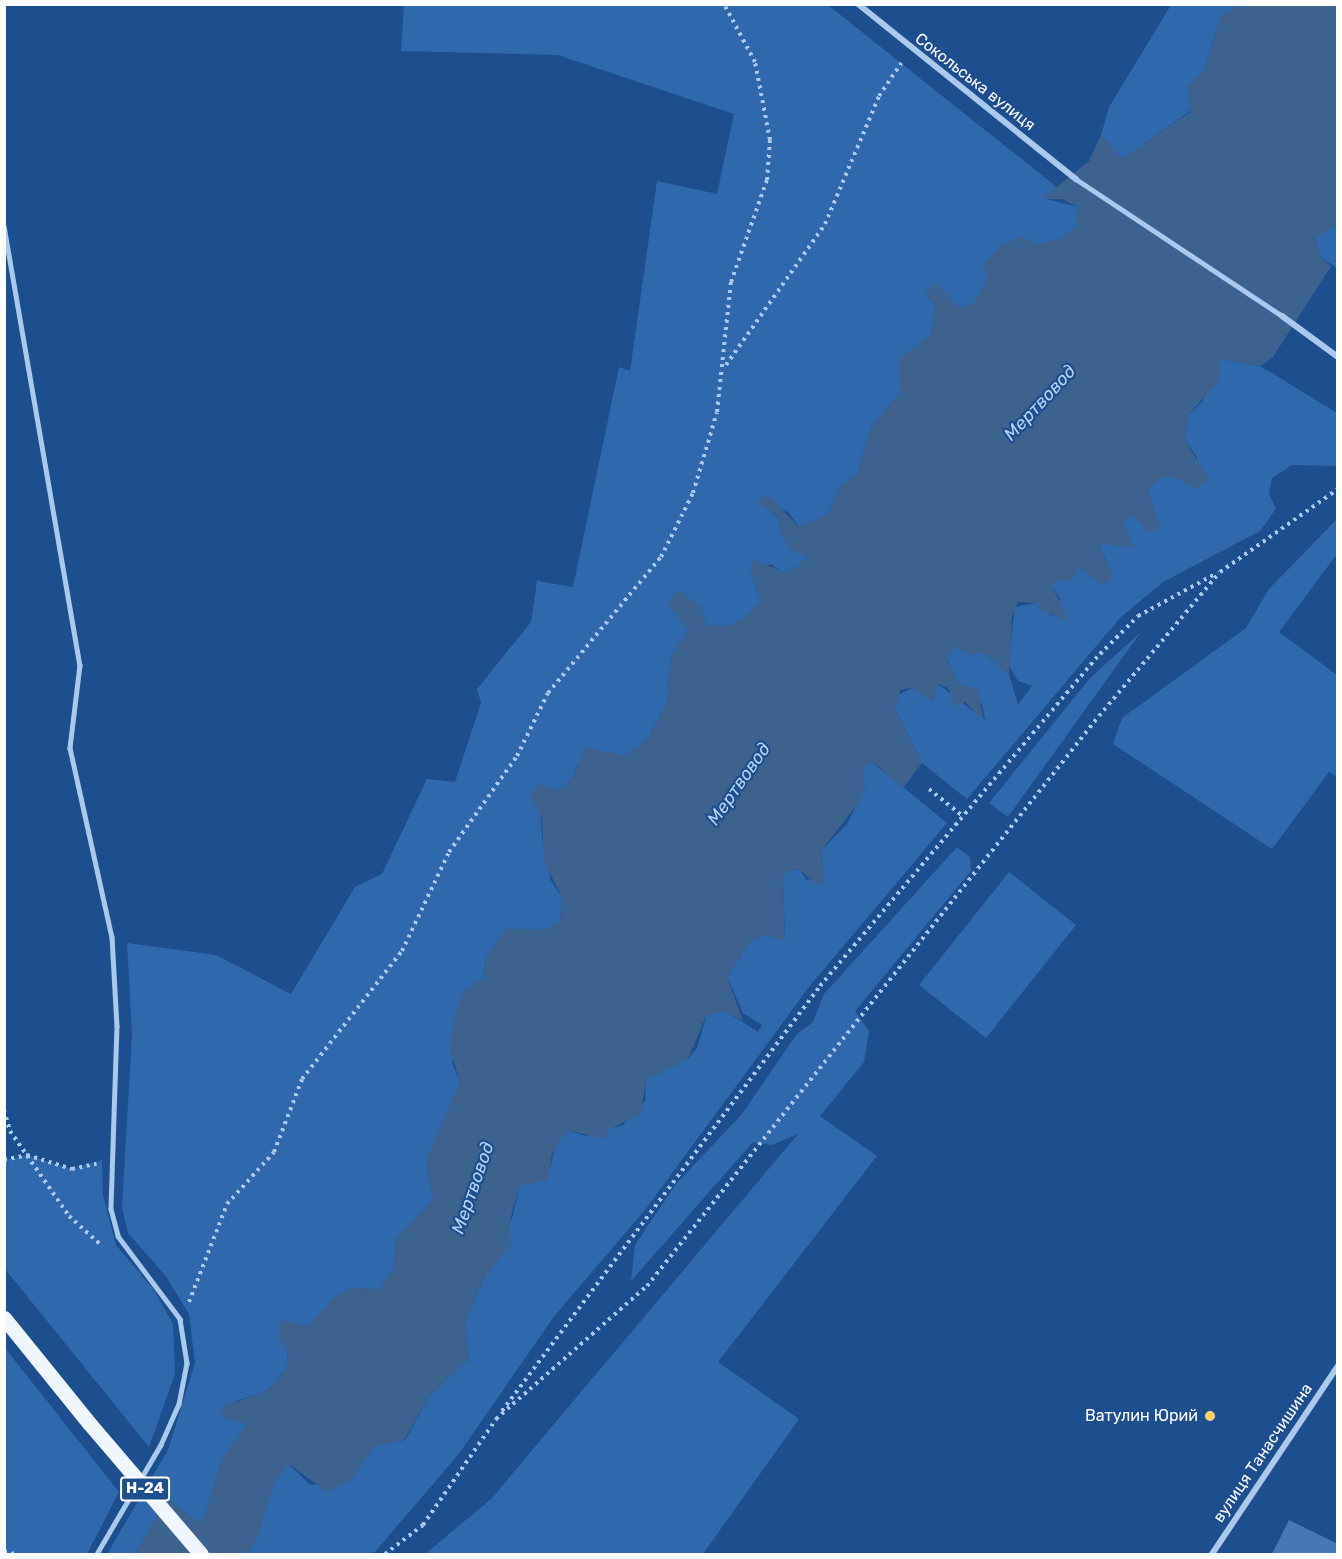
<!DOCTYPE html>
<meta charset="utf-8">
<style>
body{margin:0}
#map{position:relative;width:1342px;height:1559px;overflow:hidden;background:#1b4f8f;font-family:Rubik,sans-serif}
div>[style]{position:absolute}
.green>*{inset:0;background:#2e69ad}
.water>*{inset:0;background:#3c6290}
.river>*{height:57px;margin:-28.5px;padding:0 28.5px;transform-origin:28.5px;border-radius:28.5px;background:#3c6290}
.building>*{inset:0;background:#4478b7}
.path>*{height:4px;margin-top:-2px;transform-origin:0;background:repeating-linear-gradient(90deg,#a9c9ee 0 3px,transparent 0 7.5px)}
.lane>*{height:4.5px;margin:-2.25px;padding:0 2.25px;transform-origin:2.25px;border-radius:2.25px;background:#a9c9ee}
.street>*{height:6px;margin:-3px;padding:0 3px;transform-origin:3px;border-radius:3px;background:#a9c9ee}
.primary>*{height:15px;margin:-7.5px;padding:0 7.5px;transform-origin:7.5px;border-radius:7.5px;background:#f0f6ff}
.primary-bridge>*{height:15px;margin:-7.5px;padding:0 7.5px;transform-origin:7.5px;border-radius:7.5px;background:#f0f6ff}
.dots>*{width:16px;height:16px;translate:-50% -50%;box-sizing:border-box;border:3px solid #1b4f8f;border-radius:50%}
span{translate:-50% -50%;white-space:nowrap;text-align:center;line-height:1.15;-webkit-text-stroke:4.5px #1b4f8f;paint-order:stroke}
.shield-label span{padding:2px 4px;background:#1b4f8f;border:2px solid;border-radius:4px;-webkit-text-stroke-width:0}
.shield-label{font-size:15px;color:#fff;font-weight:700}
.street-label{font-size:16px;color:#fff}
.poi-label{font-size:16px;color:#fff}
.right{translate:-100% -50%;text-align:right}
.water-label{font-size:18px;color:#b5d3f5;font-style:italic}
.frame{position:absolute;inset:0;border:6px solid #fff;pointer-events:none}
</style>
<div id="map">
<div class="green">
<div style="clip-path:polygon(404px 5px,828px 5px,1058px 188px,1043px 198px,1077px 207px,1077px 226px,1062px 239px,1038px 244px,1020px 237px,973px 304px,959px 308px,944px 295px,924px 293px,935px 304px,932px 333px,900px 359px,900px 392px,871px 428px,857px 474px,840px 487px,828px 514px,799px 527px,788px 512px,759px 502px,779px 518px,781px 535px,807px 556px,798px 567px,782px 572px,771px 564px,750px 572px,761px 600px,748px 616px,728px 626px,706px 625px,700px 606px,668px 603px,689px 630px,671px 656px,667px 703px,646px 742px,624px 755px,578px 763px,572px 779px,557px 791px,539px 783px,542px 838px,551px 881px,562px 897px,560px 921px,545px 930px,506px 929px,486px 958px,484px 978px,452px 1063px,460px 1081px,455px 1102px,426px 1160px,433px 1200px,396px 1240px,394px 1268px,380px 1289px,353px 1288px,334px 1298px,308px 1326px,279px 1320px,279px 1338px,288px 1352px,286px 1369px,268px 1390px,234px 1402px,224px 1418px,260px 1427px,266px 1438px,226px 1520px,213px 1527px,200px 1525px,168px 1498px,135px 1554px,107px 1554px,168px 1450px,195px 1363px,189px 1314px,165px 1275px,128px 1233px,122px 1208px,132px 1033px,127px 943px,216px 955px,291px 994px,355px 887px,382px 874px,427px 779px,455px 782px,481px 703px,477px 689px,531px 622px,537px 581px,573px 587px,619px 367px,630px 371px,657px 181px,717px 194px,734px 114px,558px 55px,401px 51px)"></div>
<div style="clip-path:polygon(1171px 5px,1238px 5px,1220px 18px,1204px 71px,1188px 87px,1191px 110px,1122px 160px,1101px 135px,1109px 107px)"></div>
<div style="clip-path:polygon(1337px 226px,1337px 268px,1320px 257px,1315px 236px)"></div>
<div style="clip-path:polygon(1220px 359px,1260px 366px,1337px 413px,1337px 466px,1292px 465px,1272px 478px,1269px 494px,1276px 509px,1260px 531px,1163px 582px,1120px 618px,967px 799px,922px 763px,896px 711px,896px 696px,912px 688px,932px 701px,938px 684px,985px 720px,982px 704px,960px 685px,946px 658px,954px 645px,984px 653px,1009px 674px,1018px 705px,1032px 686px,1018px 681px,1008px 664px,1015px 607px,1037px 603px,1052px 616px,1060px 599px,1052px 586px,1055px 580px,1079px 566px,1102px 585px,1109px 567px,1098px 543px,1133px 547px,1123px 525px,1129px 514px,1159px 528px,1148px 490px,1159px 478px,1177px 478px,1196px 489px,1197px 457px,1185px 440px,1188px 415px,1203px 401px)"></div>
<div style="clip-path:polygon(1337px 519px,1337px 554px,1279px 632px,1337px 675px,1337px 777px,1329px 772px,1272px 849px,1113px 744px,1122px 718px,1246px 628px,1269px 589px)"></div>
<div style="clip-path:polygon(1141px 632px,1008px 817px,989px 803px,1090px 678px)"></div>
<div style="clip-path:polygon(873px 763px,947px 823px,809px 987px,645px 1210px,555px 1315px,458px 1455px,373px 1554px,236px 1554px,240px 1512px,256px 1471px,266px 1463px,280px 1463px,289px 1464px,310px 1485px,350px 1481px,374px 1446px,405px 1440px,430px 1395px,468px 1360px,465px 1320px,513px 1215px,519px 1186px,550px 1169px,556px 1142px,567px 1130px,586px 1136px,623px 1125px,645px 1101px,646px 1080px,688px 1059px,697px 1048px,707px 1014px,727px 1012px,758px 1032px,762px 1025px,743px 1013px,727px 977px,751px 940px,764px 935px,785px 940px,783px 878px,789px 869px,800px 870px,807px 881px,823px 867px,821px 851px,847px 824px,865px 788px,862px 765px)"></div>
<div style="clip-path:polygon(957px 847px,970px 857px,971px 871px,855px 1011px,869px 1031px,864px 1062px,820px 1116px,877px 1156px,718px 1362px,799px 1419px,703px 1554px,425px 1554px,491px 1499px,798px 1134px,772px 1145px,753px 1142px,631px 1281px,635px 1245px,676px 1184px,742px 1114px,796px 1035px,813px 1022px,824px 994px)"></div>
<div style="clip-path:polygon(1009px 872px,1076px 925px,986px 1038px,919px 985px)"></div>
<div style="clip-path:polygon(27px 1155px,72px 1169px,102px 1160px,103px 1195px,116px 1245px,154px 1290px,173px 1324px,175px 1374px,149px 1447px,5px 1269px,5px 1160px)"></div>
<div style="clip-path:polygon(5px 1348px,119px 1492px,87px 1554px,5px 1554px)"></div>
</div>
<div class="water">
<div style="clip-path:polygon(1238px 5px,1337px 5px,1337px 226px,1315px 236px,1320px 257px,1331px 266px,1273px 357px,1260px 366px,1220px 359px,1219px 381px,1188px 415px,1185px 440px,1209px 479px,1196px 489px,1177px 478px,1159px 478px,1148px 490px,1159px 528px,1149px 532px,1129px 514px,1123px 525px,1134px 548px,1098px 543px,1112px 574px,1109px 581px,1102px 585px,1079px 567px,1072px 581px,1055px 580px,1052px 586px,1069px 621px,1040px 610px,1037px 603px,1018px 602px,1012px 617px,1009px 674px,984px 653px,971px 655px,954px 646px,946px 659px,960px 685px,977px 688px,984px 721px,965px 702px,956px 707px,948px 688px,939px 684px,932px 702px,912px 688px,900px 690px,896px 711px,922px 763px,903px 788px,874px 763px,863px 765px,865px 788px,860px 801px,821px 851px,824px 881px,817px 886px,800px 870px,790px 869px,783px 878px,785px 941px,764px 935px,751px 940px,727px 977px,743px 1021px,727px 1012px,707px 1014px,688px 1059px,646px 1080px,641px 1113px,609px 1130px,604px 1139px,567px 1130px,552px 1154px,548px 1180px,519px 1186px,509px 1224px,511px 1244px,484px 1278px,465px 1320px,468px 1360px,430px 1395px,404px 1440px,374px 1446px,350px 1481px,327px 1492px,289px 1464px,266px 1463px,256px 1471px,240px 1512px,236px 1554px,135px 1554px,168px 1498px,200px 1525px,213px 1527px,226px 1519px,266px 1438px,260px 1427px,224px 1418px,220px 1408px,268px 1390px,286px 1369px,288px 1352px,279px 1338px,279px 1320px,308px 1326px,333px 1298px,353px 1288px,380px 1289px,394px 1268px,396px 1240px,433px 1200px,426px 1160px,460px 1081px,449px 1048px,456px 1009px,465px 989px,484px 978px,486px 958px,506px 928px,545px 930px,560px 921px,562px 897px,544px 862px,542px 818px,530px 797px,539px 783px,557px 791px,572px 779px,585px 748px,624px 755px,646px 742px,667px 703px,671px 656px,689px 630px,667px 604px,679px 590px,700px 606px,706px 625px,728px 626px,748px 616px,761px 600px,750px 572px,753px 560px,782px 571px,798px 567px,806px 556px,793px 552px,781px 535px,779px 517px,758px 502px,767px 494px,799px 527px,828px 514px,840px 487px,857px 474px,871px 428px,900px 392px,899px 359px,932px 333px,935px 304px,924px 293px,937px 283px,959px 308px,973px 304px,987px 282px,984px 263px,1004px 244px,1021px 237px,1038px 244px,1062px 239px,1076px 226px,1077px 207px,1062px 199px,1042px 199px,1089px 161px,1101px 135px,1122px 159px,1191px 111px,1188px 87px,1204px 71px,1220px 18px)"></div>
</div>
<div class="river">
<div style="left:209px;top:1554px;width:34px;rotate:-52deg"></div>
<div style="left:230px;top:1527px;width:58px;rotate:-72.8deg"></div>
<div style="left:247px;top:1472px;width:32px;rotate:-55deg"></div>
<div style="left:265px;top:1446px;width:73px;rotate:-33.3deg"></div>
</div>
<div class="building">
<div style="clip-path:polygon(1289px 1520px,1338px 1544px,1338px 1554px,1272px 1554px)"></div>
</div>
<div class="path">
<div style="left:726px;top:365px;width:172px;rotate:-54.9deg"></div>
<div style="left:825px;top:224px;width:139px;rotate:-67.1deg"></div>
<div style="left:879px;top:96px;width:40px;rotate:-56deg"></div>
<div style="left:929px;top:789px;width:45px;rotate:38.7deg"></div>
<div style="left:4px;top:1110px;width:22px;rotate:74deg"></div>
<div style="left:10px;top:1131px;width:103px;rotate:55.2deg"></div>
<div style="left:69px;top:1216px;width:45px;rotate:42.3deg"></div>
<div style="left:4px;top:1160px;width:24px;rotate:-12deg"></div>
<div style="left:27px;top:1155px;width:47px;rotate:17.3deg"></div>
<div style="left:72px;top:1169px;width:25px;rotate:-12deg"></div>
<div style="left:189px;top:1302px;width:105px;rotate:-68.8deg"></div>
<div style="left:227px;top:1204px;width:70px;rotate:-47.9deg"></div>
<div style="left:274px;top:1152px;width:78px;rotate:-69deg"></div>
<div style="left:302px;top:1079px;width:162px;rotate:-52deg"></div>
<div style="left:402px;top:951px;width:110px;rotate:-64.6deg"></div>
<div style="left:449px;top:852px;width:118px;rotate:-54.7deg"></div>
<div style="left:517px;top:756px;width:70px;rotate:-63.8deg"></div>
<div style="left:548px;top:693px;width:177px;rotate:-50.3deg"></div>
<div style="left:661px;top:557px;width:72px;rotate:-63.4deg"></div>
<div style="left:693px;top:493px;width:84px;rotate:-73.5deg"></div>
<div style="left:717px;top:412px;width:131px;rotate:-83.9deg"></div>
<div style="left:731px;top:282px;width:108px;rotate:-70.6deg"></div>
<div style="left:767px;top:180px;width:40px;rotate:-85.7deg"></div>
<div style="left:770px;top:140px;width:79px;rotate:-100.9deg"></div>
<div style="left:755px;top:62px;width:66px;rotate:-118.1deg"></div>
<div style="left:502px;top:1411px;width:531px;rotate:-53.19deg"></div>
<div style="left:820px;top:986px;width:434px;rotate:-49.9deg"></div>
<div style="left:1100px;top:654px;width:54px;rotate:-45deg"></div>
<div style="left:1138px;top:616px;width:90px;rotate:-28.6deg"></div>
<div style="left:4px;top:1551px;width:11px;rotate:15deg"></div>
<div style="left:385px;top:1554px;width:48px;rotate:-37.3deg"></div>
<div style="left:423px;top:1525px;width:129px;rotate:-55.4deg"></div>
<div style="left:496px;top:1419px;width:201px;rotate:-41.4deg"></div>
<div style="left:647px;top:1286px;width:727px;rotate:-51.59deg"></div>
<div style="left:1099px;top:716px;width:188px;rotate:-50deg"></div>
<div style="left:1220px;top:572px;width:144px;rotate:-35.1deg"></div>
</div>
<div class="lane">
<div style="left:1076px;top:179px;width:247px;rotate:33.6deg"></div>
<div style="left:4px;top:226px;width:446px;rotate:80.2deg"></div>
<div style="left:80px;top:665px;width:84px;rotate:96.9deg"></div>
<div style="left:70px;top:748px;width:194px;rotate:77.5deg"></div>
<div style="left:112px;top:937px;width:89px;rotate:86.8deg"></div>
<div style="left:117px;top:1026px;width:183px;rotate:91.9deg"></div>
<div style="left:111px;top:1209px;width:28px;rotate:75deg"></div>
<div style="left:118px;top:1236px;width:104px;rotate:53.2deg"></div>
<div style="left:180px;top:1319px;width:45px;rotate:81deg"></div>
<div style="left:187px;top:1363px;width:42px;rotate:101deg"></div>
<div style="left:179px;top:1404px;width:45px;rotate:113.7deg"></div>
<div style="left:161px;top:1445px;width:126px;rotate:120.4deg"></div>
</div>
<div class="street">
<div style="left:858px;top:4px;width:280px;rotate:38.8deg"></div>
<div style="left:1282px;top:316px;width:69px;rotate:36.2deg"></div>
<div style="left:1212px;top:1554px;width:226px;rotate:-56.2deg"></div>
</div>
<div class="primary">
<div style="left:4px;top:1318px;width:135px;rotate:51deg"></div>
</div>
<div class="primary-bridge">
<div style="left:89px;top:1423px;width:172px;rotate:49.5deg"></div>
</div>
<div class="dots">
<div style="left:1210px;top:1416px;background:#ffd166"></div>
</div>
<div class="shield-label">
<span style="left:145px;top:1489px">Н-24</span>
</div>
<div class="street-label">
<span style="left:975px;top:82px;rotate:38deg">Сокольська вулиця</span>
<span style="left:1263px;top:1453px;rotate:-56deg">вулиця Танасчишина</span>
</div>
<div class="poi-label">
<span class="right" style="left:1198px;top:1416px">Ватулин Юрий</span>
</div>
<div class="water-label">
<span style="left:1040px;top:403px;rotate:-47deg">Мертвовод</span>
<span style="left:739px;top:784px;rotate:-55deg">Мертвовод</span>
<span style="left:473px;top:1188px;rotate:-71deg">Мертвовод</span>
</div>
<div class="frame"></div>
</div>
